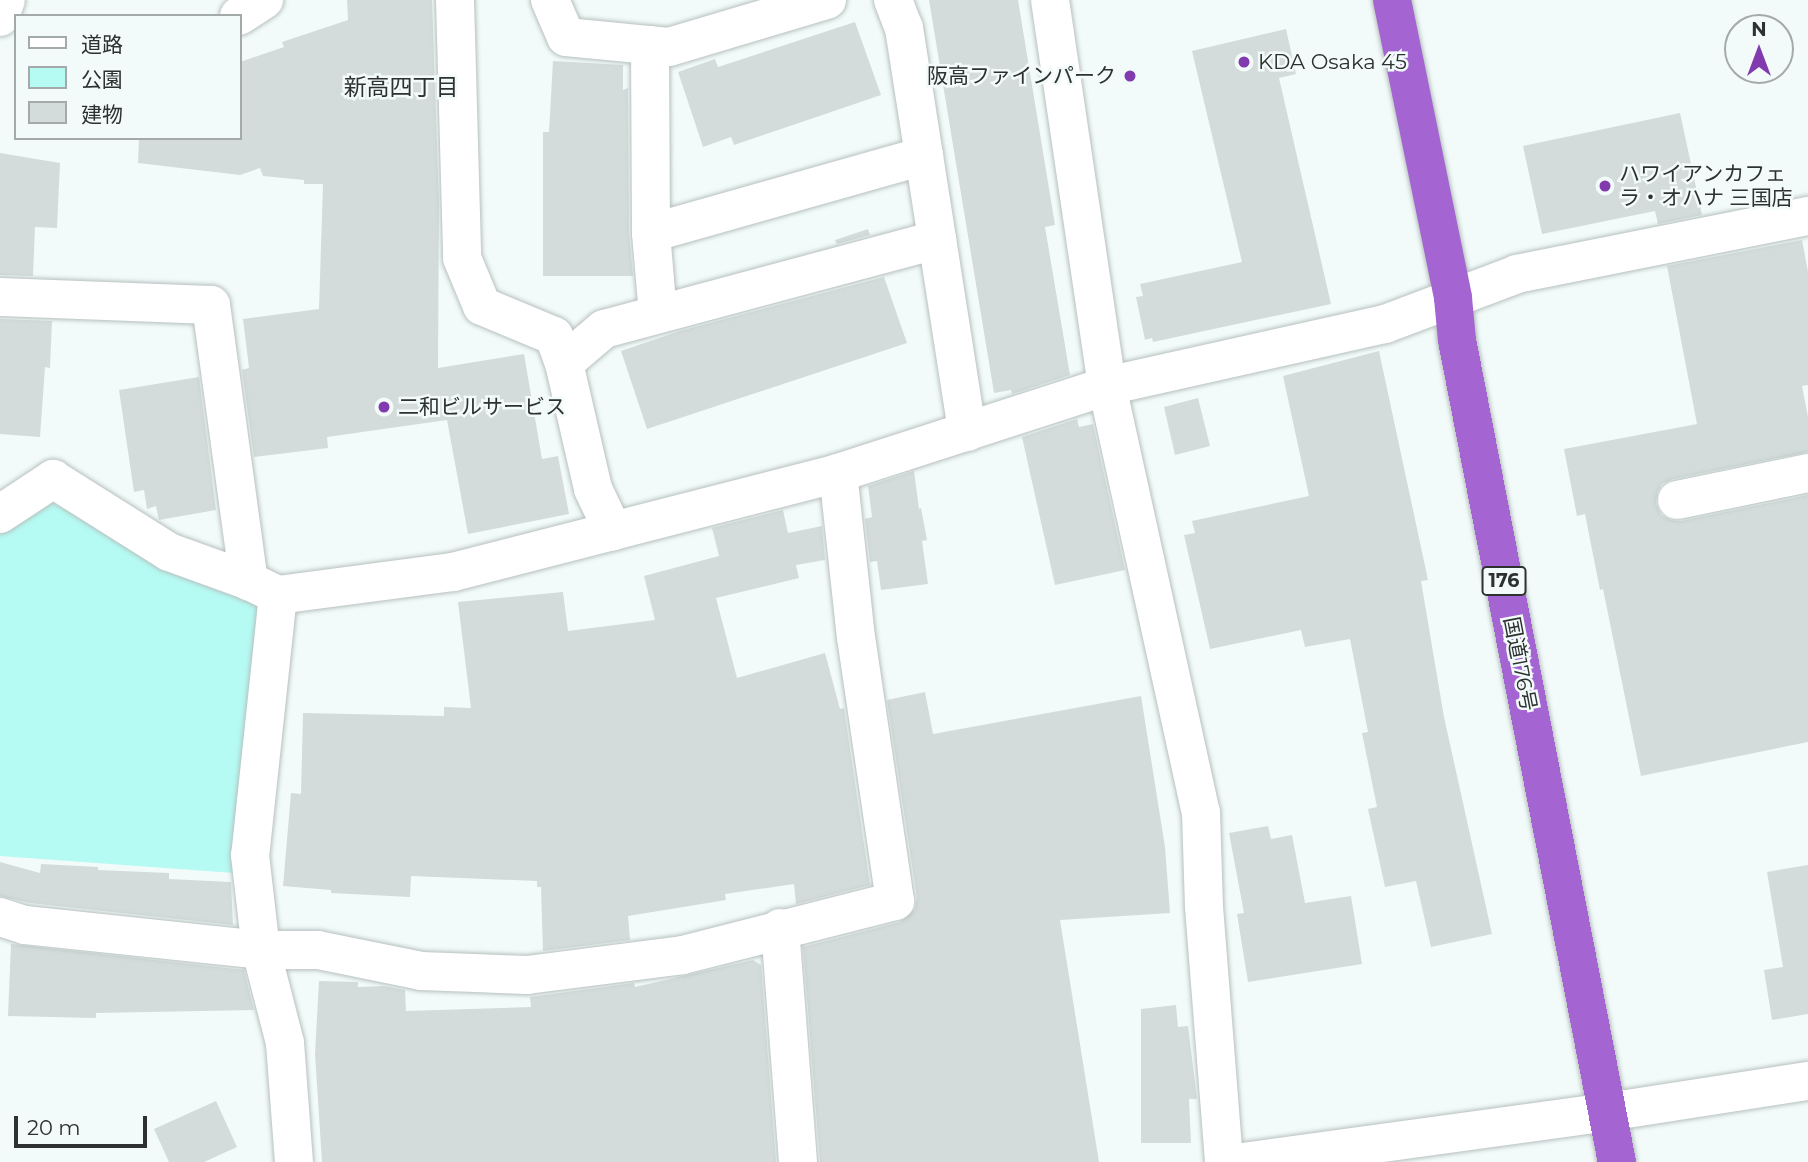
<!DOCTYPE html>
<meta charset="utf-8">
<style>
body{margin:0}
#map{position:relative;width:1808px;height:1162px;overflow:hidden;background:#f2fbfa;font-family:Montserrat,"Noto Sans JP",sans-serif}
div>[style]{position:absolute}
.green>*{inset:0;background:#b5faf3}
.building>*{inset:0;background:#d3dcdb}
.roads{filter:drop-shadow(0 0 2px #b7c0bf) drop-shadow(0 0 2px #b7c0bf)}
.minor>*{height:38px;margin:-19px;padding:0 19px;transform-origin:19px;border-radius:19px;background:#fff}
.highway>*{height:38px;margin:-19px;padding:0 19px;transform-origin:19px;border-radius:19px;background:#a465d3}
.dots>*{width:19px;height:19px;translate:-50% -50%;box-sizing:border-box;border:4px solid #f2fbfa;border-radius:50%}
span{translate:-50% -50%;white-space:nowrap;text-align:center;line-height:1.15;-webkit-text-stroke:5px #f2fbfa;paint-order:stroke}
.shield-label span{padding:2px 5px;background:#f2fbfa;border:2px solid;border-radius:5px;-webkit-text-stroke-width:0}
.shield-label{font-size:19px;color:#2d3130;font-weight:700}
.poi-label{font-size:21px;color:#2d3130}
.left{translate:0 -50%;text-align:left}
.right{translate:-100% -50%;text-align:right}
.street-label{font-size:21px;color:#2d3130}
.neighbourhood-label{font-size:23px;color:#2d3130}
.legend{position:absolute;left:14px;top:14px;width:228px;height:126px;box-sizing:border-box;background:#f2fbfa;border:2px solid #a3aaa9;margin:0;padding:9px 12px;list-style:none;font-size:21px;color:#2d3130}
.legend li{display:flex;align-items:center;gap:14px;height:35px}
.legend b{width:35px;border:2px solid #a3aaa9}
.north{position:absolute;left:1724px;top:14px;width:70px;height:70px;box-sizing:border-box;background:#f2fbfa;border:2px solid #a3aaa9;border-radius:50%;rotate:0deg;font-size:19px;font-weight:700;line-height:28px;text-align:center;color:#2d3130}
.north::after{content:'';display:block;margin:auto;width:24px;height:32px;background:#813baf;clip-path:polygon(50% 0,100% 100%,50% 72%,0 100%)}
.scale{position:absolute;left:14px;top:1116px;width:133px;height:32px;box-sizing:border-box;border:4px solid #2d3130;border-top:0;padding-left:9px;font-size:21px;line-height:24px;white-space:nowrap;color:#2d3130;-webkit-text-stroke:5px #f2fbfa;paint-order:stroke}
</style>
<div id="map">
<div class="green">
<div style="clip-path:polygon(40px 496px,198px 583px,253px 600px,263px 615px,234px 873px,0 856px,0 526px)"></div>
</div>
<div class="building">
<div style="clip-path:polygon(347px 0,432px 0,439px 205px,438px 368px,524px 354px,542px 459px,558px 456px,569px 514px,468px 534px,447px 420px,327px 437px,328px 448px,254px 457px,242px 370px,249px 368px,243px 319px,319px 309px,323px 184px,304px 184px,304px 180px,263px 176px,260px 168px,240px 175px,138px 163px,139px 138px,240px 138px,240px 62px,284px 47px,282px 42px,348px 20px)"></div>
<div style="clip-path:polygon(929px 0,1018px 0,1055px 225px,1045px 227px,1070px 375px,1012px 394px,1011px 390px,994px 393px)"></div>
<div style="clip-path:polygon(855px 22px,881px 95px,734px 145px,731px 137px,703px 147px,678px 72px,715px 59px,718px 67px)"></div>
<div style="clip-path:polygon(1286px 29px,1296px 74px,1279px 78px,1331px 304px,1153px 342px,1152px 338px,1145px 340px,1136px 297px,1143px 296px,1140px 284px,1242px 262px,1192px 51px)"></div>
<div style="clip-path:polygon(553px 61px,623px 65px,623px 90px,628px 88px,629px 233px,633px 276px,543px 276px,543px 132px,549px 132px)"></div>
<div style="clip-path:polygon(1680px 113px,1702px 215px,1658px 224px,1655px 211px,1542px 234px,1523px 146px)"></div>
<div style="clip-path:polygon(0 153px,60px 163px,57px 228px,35px 227px,33px 276px,0 275px)"></div>
<div style="clip-path:polygon(868px 229px,870px 235px,837px 244px,835px 240px)"></div>
<div style="clip-path:polygon(1802px 240px,1808px 272px,1808px 385px,1802px 386px,1808px 417px,1808px 452px,1673px 479px,1662px 484px,1657px 493px,1656px 504px,1661px 515px,1670px 520px,1681px 521px,1808px 495px,1808px 742px,1641px 776px,1603px 589px,1600px 590px,1585px 514px,1577px 516px,1564px 449px,1697px 424px,1667px 266px)"></div>
<div style="clip-path:polygon(884px 277px,907px 343px,647px 429px,621px 351px,680px 331px)"></div>
<div style="clip-path:polygon(0 319px,52px 321px,50px 368px,45px 367px,40px 437px,0 434px)"></div>
<div style="clip-path:polygon(1379px 351px,1428px 580px,1421px 581px,1444px 717px,1492px 934px,1431px 947px,1416px 881px,1385px 887px,1368px 809px,1377px 807px,1362px 733px,1368px 732px,1350px 639px,1305px 647px,1301px 630px,1210px 649px,1184px 535px,1195px 533px,1192px 521px,1309px 496px,1283px 376px)"></div>
<div style="clip-path:polygon(199px 377px,216px 510px,159px 520px,156px 506px,147px 509px,144px 490px,134px 492px,119px 390px)"></div>
<div style="clip-path:polygon(1198px 398px,1210px 446px,1175px 455px,1164px 407px)"></div>
<div style="clip-path:polygon(1077px 419px,1079px 427px,1093px 424px,1125px 570px,1055px 585px,1022px 437px)"></div>
<div style="clip-path:polygon(914px 471px,919px 509px,921px 508px,927px 540px,922px 541px,928px 584px,881px 590px,877px 561px,870px 562px,865px 519px,872px 517px,868px 486px)"></div>
<div style="clip-path:polygon(783px 510px,788px 533px,822px 526px,825px 560px,796px 565px,799px 578px,716px 598px,737px 678px,825px 653px,840px 709px,844px 708px,870px 885px,796px 904px,794px 884px,725px 894px,726px 900px,628px 916px,630px 940px,543px 951px,541px 887px,537px 887px,537px 881px,411px 876px,410px 897px,331px 893px,331px 890px,283px 886px,291px 793px,301px 794px,303px 713px,444px 716px,444px 707px,471px 708px,458px 602px,563px 592px,568px 631px,655px 620px,644px 576px,719px 556px,712px 528px)"></div>
<div style="clip-path:polygon(925px 692px,933px 734px,1141px 696px,1165px 847px,1170px 913px,1060px 920px,1099px 1162px,820px 1162px,803px 947px,900px 922px,915px 909px,917px 898px,887px 700px)"></div>
<div style="clip-path:polygon(1268px 826px,1271px 839px,1292px 835px,1305px 903px,1351px 896px,1362px 964px,1248px 982px,1237px 914px,1244px 913px,1229px 833px)"></div>
<div style="clip-path:polygon(0 862px,40px 873px,41px 864px,98px 867px,98px 870px,169px 873px,169px 879px,231px 882px,233px 925px,30px 903px,0 896px)"></div>
<div style="clip-path:polygon(1808px 865px,1808px 1014px,1772px 1020px,1764px 970px,1783px 967px,1767px 872px)"></div>
<div style="clip-path:polygon(11px 944px,244px 970px,254px 1010px,96px 1013px,96px 1018px,8px 1016px)"></div>
<div style="clip-path:polygon(753px 960px,761px 965px,776px 1162px,322px 1162px,315px 1054px,319px 981px,358px 982px,358px 987px,384px 986px,405px 990px,406px 1011px,531px 1007px,530px 997px,634px 983px,635px 987px)"></div>
<div style="clip-path:polygon(1176px 1005px,1178px 1027px,1188px 1026px,1197px 1099px,1189px 1099px,1191px 1143px,1141px 1143px,1141px 1009px)"></div>
<div style="clip-path:polygon(216px 1101px,237px 1147px,204px 1162px,169px 1162px,154px 1129px)"></div>
</div>
<div class="roads">
<div class="minor">
<div style="left:455px;top:0;width:258px;rotate:88.4deg"></div>
<div style="left:462px;top:258px;width:52px;rotate:67.4deg"></div>
<div style="left:482px;top:306px;width:78px;rotate:22.6deg"></div>
<div style="left:554px;top:336px;width:29px;rotate:70deg"></div>
<div style="left:564px;top:363px;width:129px;rotate:77deg"></div>
<div style="left:593px;top:489px;width:47px;rotate:64.5deg"></div>
<div style="left:550px;top:0;width:40px;rotate:66.6deg"></div>
<div style="left:566px;top:37px;width:103px;rotate:5.5deg"></div>
<div style="left:669px;top:47px;width:165px;rotate:-16.6deg"></div>
<div style="left:893px;top:0;width:30px;rotate:69deg"></div>
<div style="left:904px;top:28px;width:409px;rotate:81.1deg"></div>
<div style="left:1050px;top:0;width:390px;rotate:81.6deg"></div>
<div style="left:1107px;top:386px;width:436px;rotate:77.6deg"></div>
<div style="left:1201px;top:812px;width:95px;rotate:88.2deg"></div>
<div style="left:1204px;top:907px;width:256px;rotate:85.5deg"></div>
<div style="left:239px;top:16px;width:30px;rotate:-33deg"></div>
<div style="left:0;top:17px;width:18px;rotate:-71deg"></div>
<div style="left:650px;top:45px;width:188px;rotate:89.7deg"></div>
<div style="left:651px;top:233px;width:81px;rotate:85.1deg"></div>
<div style="left:651px;top:233px;width:284px;rotate:-15.8deg"></div>
<div style="left:0;top:297px;width:211px;rotate:2.2deg"></div>
<div style="left:211px;top:305px;width:279px;rotate:82.2deg"></div>
<div style="left:564px;top:363px;width:52px;rotate:-40.4deg"></div>
<div style="left:604px;top:329px;width:345px;rotate:-15deg"></div>
<div style="left:1677px;top:500px;width:134px;rotate:-11.6deg"></div>
<div style="left:0;top:514px;width:64px;rotate:-33.4deg"></div>
<div style="left:53px;top:479px;width:137px;rotate:32.2deg"></div>
<div style="left:169px;top:552px;width:85px;rotate:19.9deg"></div>
<div style="left:249px;top:581px;width:32px;rotate:26deg"></div>
<div style="left:278px;top:595px;width:177px;rotate:-7.5deg"></div>
<div style="left:453px;top:572px;width:398px;rotate:-14.4deg"></div>
<div style="left:838px;top:473px;width:283px;rotate:-17.9deg"></div>
<div style="left:1107px;top:386px;width:285px;rotate:-12.6deg"></div>
<div style="left:1385px;top:324px;width:141px;rotate:-20.7deg"></div>
<div style="left:1517px;top:274px;width:297px;rotate:-11.3deg"></div>
<div style="left:278px;top:595px;width:262px;rotate:96.1deg"></div>
<div style="left:250px;top:855px;width:96px;rotate:83.4deg"></div>
<div style="left:261px;top:950px;width:96px;rotate:75.5deg"></div>
<div style="left:285px;top:1043px;width:119px;rotate:85.7deg"></div>
<div style="left:0;top:917px;width:26px;rotate:18deg"></div>
<div style="left:25px;top:925px;width:237px;rotate:6deg"></div>
<div style="left:261px;top:950px;width:57px"></div>
<div style="left:318px;top:950px;width:105px;rotate:11.5deg"></div>
<div style="left:421px;top:971px;width:106px;rotate:2.2deg"></div>
<div style="left:527px;top:975px;width:157px;rotate:-7.3deg"></div>
<div style="left:683px;top:955px;width:219px;rotate:-14.3deg"></div>
<div style="left:895px;top:901px;width:266px;rotate:-98.4deg"></div>
<div style="left:856px;top:638px;width:166px;rotate:-96.2deg"></div>
<div style="left:780px;top:928px;width:235px;rotate:85.6deg"></div>
<div style="left:1243px;top:1162px;width:367px;rotate:-7.8deg"></div>
<div style="left:1607px;top:1112px;width:203px;rotate:-8.8deg"></div>
</div>
<div class="highway">
<div style="left:1392px;top:0;width:304px;rotate:78.4deg"></div>
<div style="left:1453px;top:298px;width:42px;rotate:84.6deg"></div>
<div style="left:1457px;top:340px;width:837px;rotate:78.99deg"></div>
</div>
</div>
<div class="dots">
<div style="left:1244px;top:62px;background:#813baf"></div>
<div style="left:1130px;top:76px;background:#813baf"></div>
<div style="left:1605px;top:186px;background:#813baf"></div>
<div style="left:384px;top:407px;background:#813baf"></div>
</div>
<div class="shield-label">
<span style="left:1504px;top:581px">176</span>
</div>
<div class="poi-label">
<span class="left" style="left:1258px;top:62px">KDA Osaka 45</span>
<span class="right" style="left:1116px;top:76px">阪高ファインパーク</span>
<span class="left" style="left:1619px;top:186px">ハワイアンカフェ<br>ラ・オハナ 三国店</span>
<span class="left" style="left:398px;top:407px">二和ビルサービス</span>
</div>
<div class="street-label">
<span style="left:1520px;top:664px;rotate:79deg">国道176号</span>
</div>
<div class="neighbourhood-label">
<span style="left:401px;top:87px">新高四丁目</span>
</div>
<ul class="legend">
<li><b style="height:9px;background:#fff"></b>道路</li>
<li><b style="height:19px;background:#b5faf3"></b>公園</li>
<li><b style="height:19px;background:#d3dcdb"></b>建物</li>
</ul>
<div class="north">N</div>
<div class="scale">20 m</div>
</div>
